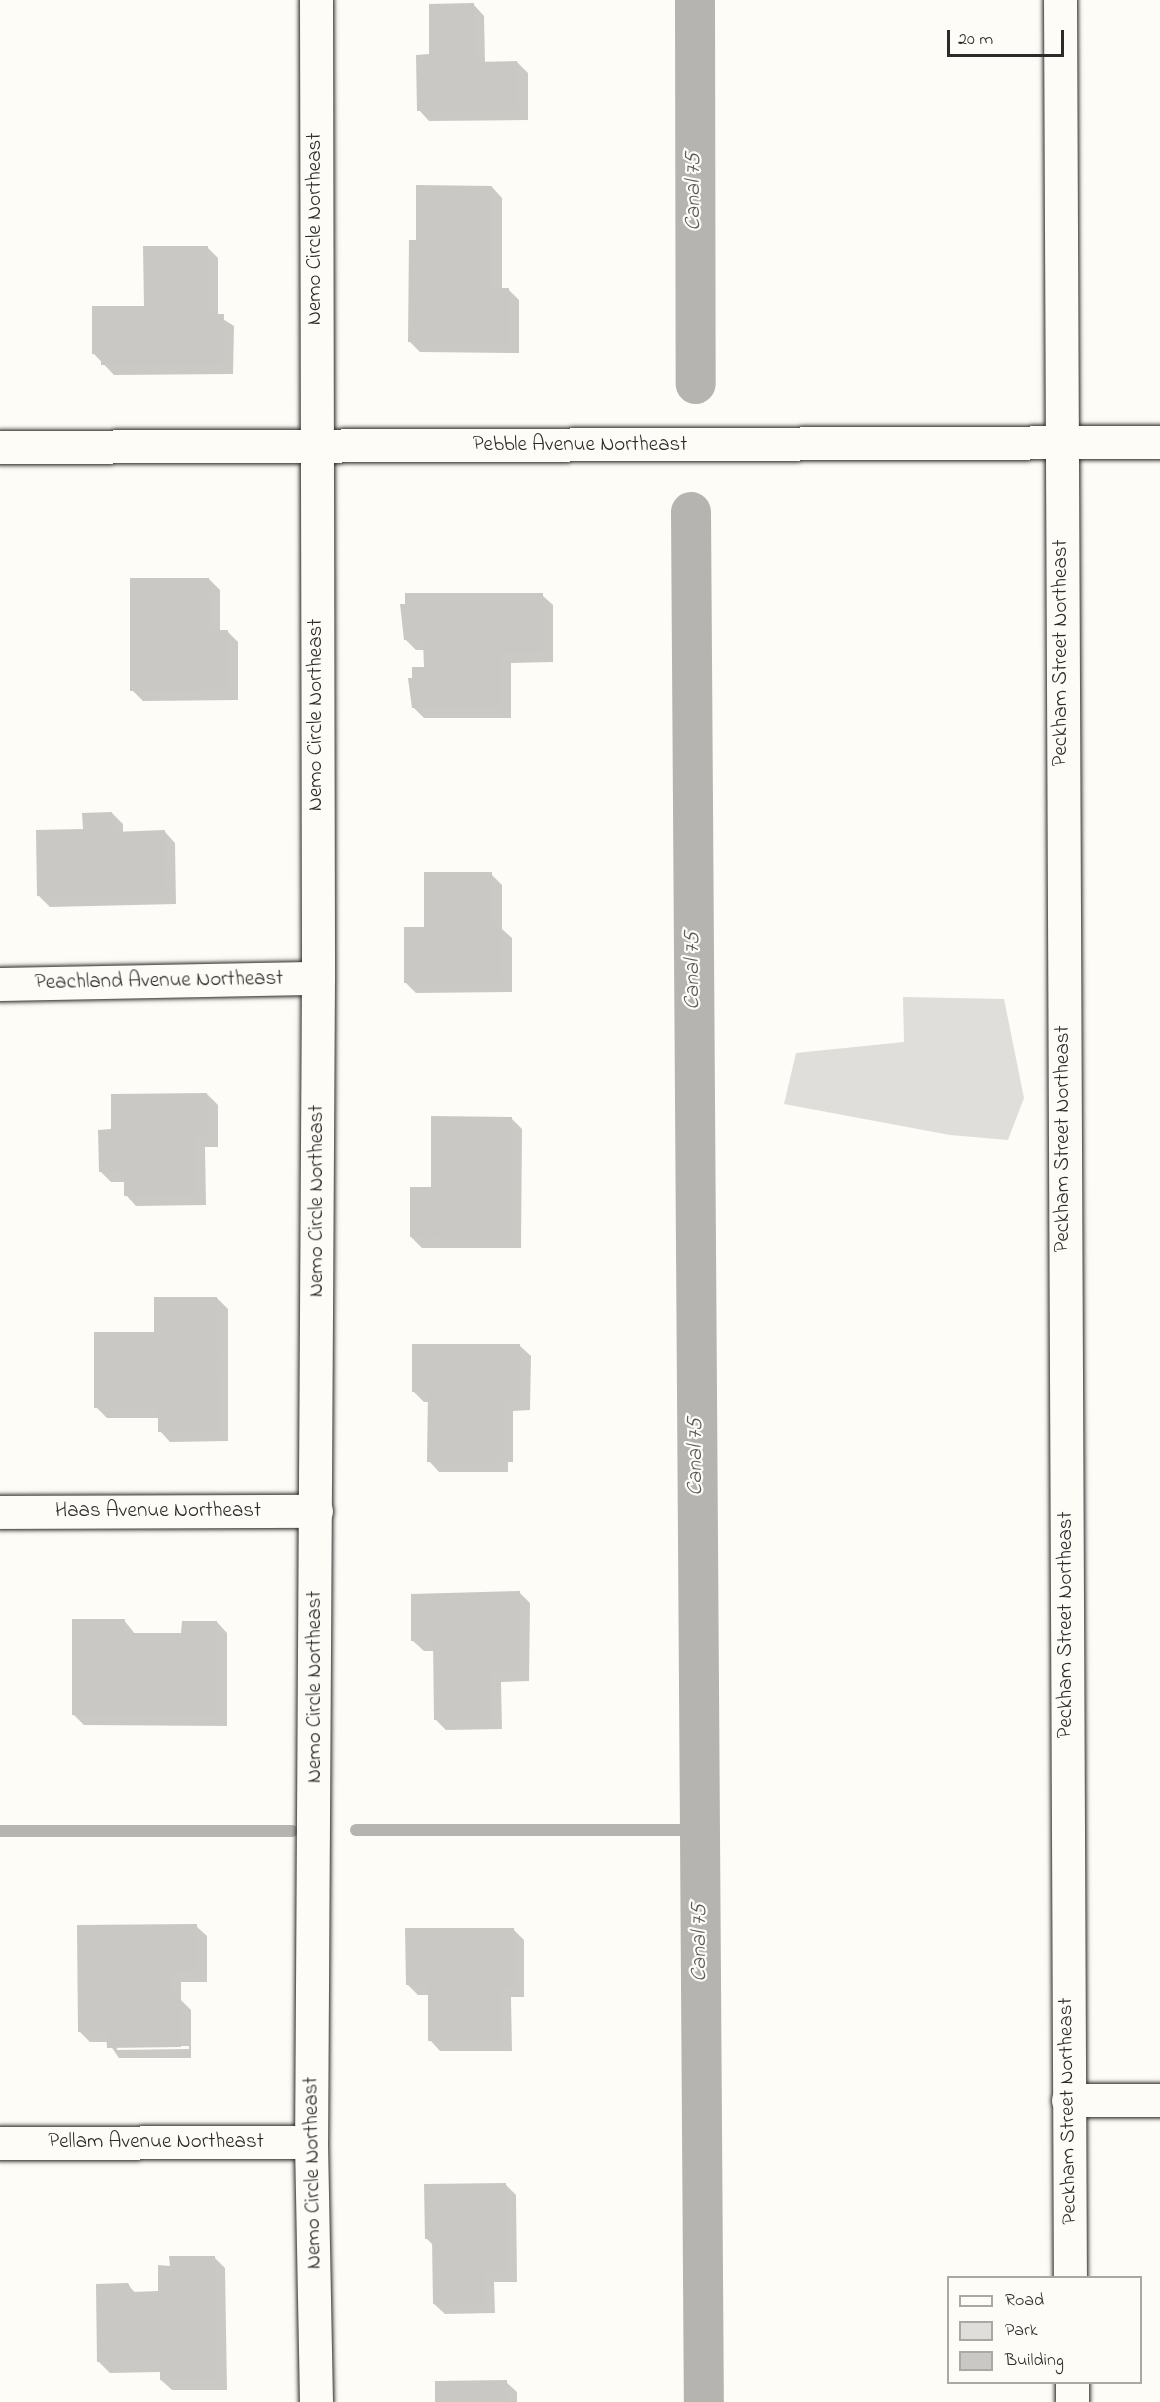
<!DOCTYPE html>
<style>
body{margin:0}
#map{position:relative;width:1160px;height:2402px;overflow:hidden;background:#fdfcf7;font-family:"Indie Flower",sans-serif}
div>[style]{position:absolute}
.green>*{inset:0;background:#dfdeda}
.shadow>*{inset:0;background:#0003}
.stream>*{height:12px;margin:-6px;padding:0 6px;transform-origin:6px;border-radius:6px;background:#b5b4b1}
.canal>*{height:40px;margin:-20px;padding:0 20px;transform-origin:20px;border-radius:20px;background:#b5b4b1}
.building>*{inset:0;background:#c9c8c4}
.roads{filter:drop-shadow(0 0 2px #2b2b2b) drop-shadow(0 0 2px #2b2b2b)}
.minor>*{height:33px;margin:-16.5px;padding:0 16.5px;transform-origin:16.5px;border-radius:16.5px;background:#fdfcf7}
span{translate:-50% -50%;white-space:nowrap;text-align:center;line-height:1.15;-webkit-text-stroke:4.5px #fdfcf7;paint-order:stroke}
.street-label{font-size:21px;color:#2b2b2b}
.water-label{font-size:22px;color:#5b5b5a;font-style:italic}
.legend{position:absolute;left:947px;top:2276px;width:195px;height:108px;box-sizing:border-box;background:#fdfcf7;border:2px solid #a9a8a5;margin:0;padding:8px 10px;list-style:none;font-size:18px;color:#2b2b2b}
.legend li{display:flex;align-items:center;gap:12px;height:30px}
.legend b{width:30px;border:2px solid #a9a8a5}
.scale{position:absolute;left:947px;top:30px;width:117px;height:27px;box-sizing:border-box;border:3px solid #2b2b2b;border-top:0;padding-left:8px;font-size:18px;line-height:21px;white-space:nowrap;color:#2b2b2b;-webkit-text-stroke:4px #fdfcf7;paint-order:stroke}
</style>
<div id="map">
<div class="green">
<div style="clip-path:polygon(903px 997px,1004px 999px,1024px 1098px,1008px 1140px,950px 1135px,784px 1104px,796px 1053px,904px 1042px)"></div>
</div>
<div class="shadow">
<div style="clip-path:polygon(474px 5px,484px 16px,485px 63px,517px 62px,528px 73px,528px 120px,429px 121px,419px 110px,431px 56px)"></div>
<div style="clip-path:polygon(492px 187px,502px 198px,502px 289px,508px 289px,519px 300px,519px 353px,420px 352px,410px 342px,417px 241px)"></div>
<div style="clip-path:polygon(207px 247px,218px 258px,218px 316px,234px 326px,233px 374px,114px 375px,94px 354px)"></div>
<div style="clip-path:polygon(209px 579px,220px 590px,220px 631px,227px 631px,238px 642px,238px 700px,143px 701px,132px 690px)"></div>
<div style="clip-path:polygon(542px 595px,553px 605px,553px 662px,511px 663px,511px 718px,424px 718px,413px 707px,414px 679px,425px 669px,425px 650px,416px 650px,405px 639px,401px 606px)"></div>
<div style="clip-path:polygon(112px 813px,123px 824px,123px 833px,165px 832px,175px 843px,176px 904px,50px 907px,39px 896px,84px 830px)"></div>
<div style="clip-path:polygon(491px 874px,502px 885px,502px 929px,512px 938px,512px 992px,416px 993px,405px 982px,426px 929px)"></div>
<div style="clip-path:polygon(207px 1094px,218px 1105px,218px 1147px,205px 1147px,206px 1205px,136px 1206px,126px 1195px,126px 1182px,111px 1182px,101px 1172px,112px 1131px)"></div>
<div style="clip-path:polygon(511px 1118px,522px 1129px,521px 1248px,422px 1248px,411px 1237px,432px 1189px)"></div>
<div style="clip-path:polygon(217px 1298px,228px 1309px,228px 1441px,170px 1442px,160px 1431px,160px 1418px,107px 1418px,96px 1407px,155px 1333px)"></div>
<div style="clip-path:polygon(520px 1346px,531px 1356px,530px 1410px,513px 1411px,513px 1462px,508px 1462px,508px 1472px,439px 1472px,429px 1461px,429px 1402px,424px 1402px,413px 1391px)"></div>
<div style="clip-path:polygon(520px 1593px,530px 1603px,529px 1681px,501px 1682px,502px 1729px,446px 1730px,436px 1720px,435px 1651px,424px 1651px,413px 1641px)"></div>
<div style="clip-path:polygon(124px 1620px,135px 1634px,183px 1634px,217px 1622px,227px 1633px,227px 1726px,84px 1725px,73px 1714px)"></div>
<div style="clip-path:polygon(evenodd,196px 1926px,207px 1936px,207px 1982px,181px 1982px,181px 2000px,191px 2010px,191px 2058px,119px 2058px,108px 2042px,90px 2042px,79px 2031px,196px 1926px,189px 2046px,189px 2049px,117px 2050px,117px 2047px,189px 2046px)"></div>
<div style="clip-path:polygon(513px 1929px,524px 1940px,524px 1997px,511px 1997px,512px 2051px,440px 2051px,430px 2040px,429px 1995px,418px 1995px,407px 1984px)"></div>
<div style="clip-path:polygon(505px 2184px,516px 2195px,517px 2282px,494px 2282px,495px 2313px,445px 2314px,434px 2304px,434px 2246px,427px 2239px)"></div>
<div style="clip-path:polygon(214px 2257px,225px 2268px,227px 2390px,172px 2390px,161px 2380px,161px 2372px,110px 2373px,99px 2362px,127px 2285px,136px 2293px,160px 2293px,171px 2267px)"></div>
<div style="clip-path:polygon(506px 2382px,517px 2392px,517px 2402px,523px 2402px,437px 2402px)"></div>
</div>
<div class="stream">
<div style="left:356px;top:1830px;width:344px"></div>
<div style="left:0;top:1831px;width:292px"></div>
</div>
<div class="canal">
<div style="left:695px;top:0;width:384px;rotate:89.9deg"></div>
<div style="left:691px;top:512px;width:1890px;rotate:89.61deg"></div>
</div>
<div class="building">
<div style="clip-path:polygon(474px 3px,475px 62px,517px 61px,518px 110px,417px 111px,416px 55px,429px 54px,429px 4px)"></div>
<div style="clip-path:polygon(416px 185px,492px 186px,492px 288px,509px 288px,509px 343px,408px 342px,409px 240px,416px 240px)"></div>
<div style="clip-path:polygon(143px 246px,208px 246px,208px 314px,224px 314px,223px 364px,101px 365px,101px 354px,92px 354px,92px 306px,144px 306px)"></div>
<div style="clip-path:polygon(130px 578px,209px 578px,210px 630px,228px 630px,228px 690px,130px 691px)"></div>
<div style="clip-path:polygon(405px 593px,543px 593px,543px 652px,501px 653px,501px 708px,412px 708px,408px 678px,412px 678px,412px 667px,424px 667px,423px 640px,404px 640px,400px 604px,405px 604px)"></div>
<div style="clip-path:polygon(112px 812px,113px 832px,165px 830px,166px 894px,37px 896px,36px 830px,83px 829px,82px 813px)"></div>
<div style="clip-path:polygon(424px 872px,492px 872px,492px 925px,501px 926px,502px 982px,404px 983px,404px 927px,424px 927px)"></div>
<div style="clip-path:polygon(207px 1093px,208px 1137px,195px 1137px,196px 1195px,124px 1196px,124px 1172px,99px 1172px,98px 1130px,111px 1129px,111px 1094px)"></div>
<div style="clip-path:polygon(431px 1116px,512px 1117px,511px 1238px,410px 1237px,410px 1187px,431px 1187px)"></div>
<div style="clip-path:polygon(154px 1297px,217px 1297px,218px 1431px,158px 1432px,158px 1408px,94px 1408px,94px 1332px,154px 1332px)"></div>
<div style="clip-path:polygon(412px 1344px,520px 1344px,520px 1400px,503px 1400px,503px 1452px,498px 1452px,498px 1462px,427px 1462px,428px 1391px,412px 1392px)"></div>
<div style="clip-path:polygon(520px 1591px,519px 1670px,490px 1672px,492px 1719px,434px 1720px,433px 1641px,411px 1641px,411px 1594px)"></div>
<div style="clip-path:polygon(72px 1619px,125px 1619px,124px 1633px,181px 1633px,182px 1621px,217px 1621px,217px 1715px,72px 1715px)"></div>
<div style="clip-path:polygon(197px 1924px,197px 1972px,171px 1972px,171px 1998px,181px 1998px,181px 2047px,107px 2048px,106px 2032px,78px 2032px,77px 1925px)"></div>
<div style="clip-path:polygon(405px 1928px,514px 1928px,514px 1987px,501px 1987px,501px 2041px,428px 2041px,428px 1985px,406px 1985px)"></div>
<div style="clip-path:polygon(506px 2183px,507px 2272px,484px 2272px,485px 2303px,433px 2304px,432px 2239px,425px 2239px,424px 2184px)"></div>
<div style="clip-path:polygon(169px 2256px,215px 2256px,217px 2380px,160px 2380px,160px 2361px,97px 2362px,96px 2284px,128px 2283px,133px 2292px,158px 2291px,158px 2265px,170px 2266px)"></div>
<div style="clip-path:polygon(507px 2380px,507px 2402px,435px 2402px,435px 2381px)"></div>
</div>
<div class="roads">
<div class="minor">
<div style="left:316px;top:0;width:978px;rotate:89.88deg"></div>
<div style="left:318px;top:978px;width:1164px;rotate:90.34deg"></div>
<div style="left:311px;top:2142px;width:260px;rotate:88.9deg"></div>
<div style="left:1060px;top:0;width:2278px;rotate:89.75deg"></div>
<div style="left:0;top:447px;width:1160px;rotate:-0.25deg"></div>
<div style="left:0;top:984px;width:318px;rotate:-1.1deg"></div>
<div style="left:0;top:1512px;width:316px;rotate:-0.2deg"></div>
<div style="left:1068px;top:2100px;width:92px"></div>
<div style="left:0;top:2143px;width:311px;rotate:-0.2deg"></div>
<div style="left:1072px;top:2382px;width:20px;rotate:90deg"></div>
</div>
</div>
<div class="street-label">
<span style="left:315px;top:229px;rotate:-90deg">Nemo Circle Northeast</span>
<span style="left:580px;top:445px">Pebble Avenue Northeast</span>
<span style="left:1061px;top:653px;rotate:-90deg">Peckham Street Northeast</span>
<span style="left:316px;top:715px;rotate:-90deg">Nemo Circle Northeast</span>
<span style="left:159px;top:981px;rotate:-1deg">Peachland Avenue Northeast</span>
<span style="left:1063px;top:1139px;rotate:-90deg">Peckham Street Northeast</span>
<span style="left:317px;top:1201px;rotate:-90deg">Nemo Circle Northeast</span>
<span style="left:158px;top:1511px">Haas Avenue Northeast</span>
<span style="left:1066px;top:1625px;rotate:-90deg">Peckham Street Northeast</span>
<span style="left:315px;top:1687px;rotate:-90deg">Nemo Circle Northeast</span>
<span style="left:1068px;top:2111px;rotate:-91deg">Peckham Street Northeast</span>
<span style="left:156px;top:2142px">Pellam Avenue Northeast</span>
<span style="left:313px;top:2173px;rotate:-91deg">Nemo Circle Northeast</span>
</div>
<div class="water-label">
<span style="left:695px;top:192px;rotate:-90deg">Canal 75</span>
<span style="left:694px;top:971px;rotate:-90deg">Canal 75</span>
<span style="left:697px;top:1457px;rotate:-90deg">Canal 75</span>
<span style="left:701px;top:1943px;rotate:-90deg">Canal 75</span>
</div>
<ul class="legend">
<li><b style="height:8px;background:#fdfcf7"></b>Road</li>
<li><b style="height:16px;background:#dfdeda"></b>Park</li>
<li><b style="height:16px;background:#c9c8c4"></b>Building</li>
</ul>
<div class="scale">20 m</div>
</div>
